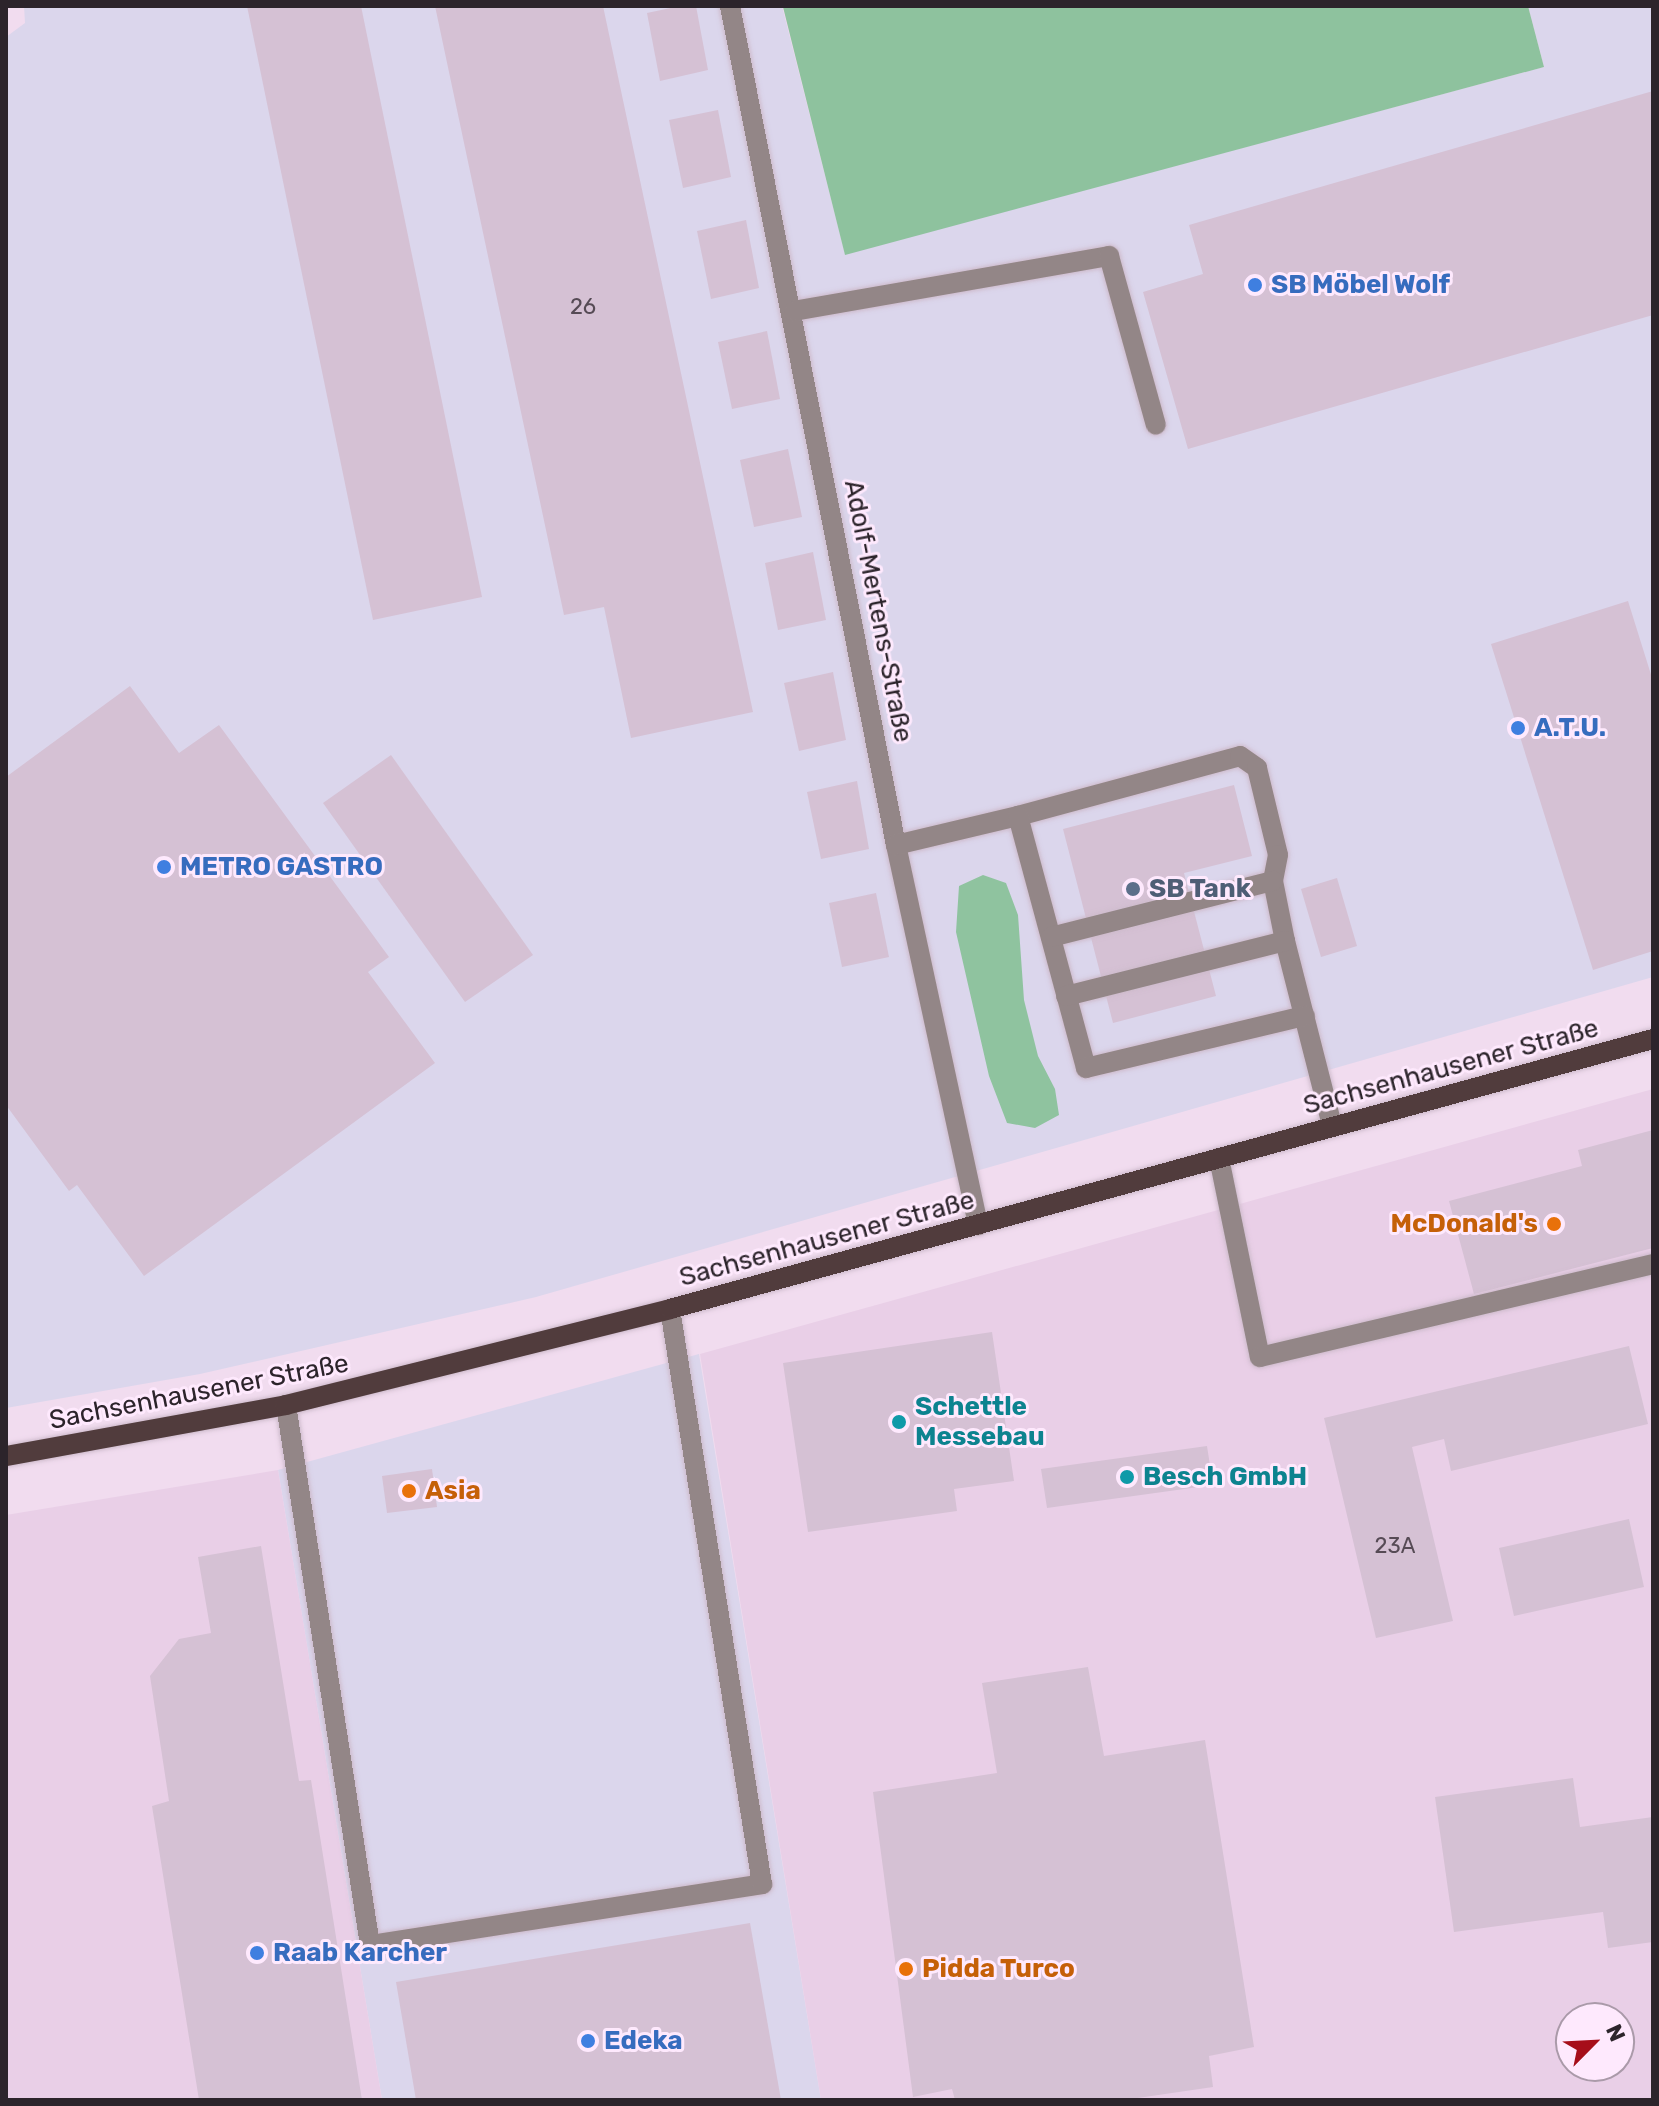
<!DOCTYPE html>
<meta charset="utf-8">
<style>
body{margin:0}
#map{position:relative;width:1659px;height:2106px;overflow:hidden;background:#f1dcef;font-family:Rubik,sans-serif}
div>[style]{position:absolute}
.commercial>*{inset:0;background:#dbd6ec}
.built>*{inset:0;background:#e9cfe7}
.green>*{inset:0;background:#8ec29e}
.forest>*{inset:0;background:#8fc39f}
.building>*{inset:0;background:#d5c1d4}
.roads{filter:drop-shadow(0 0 2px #cebbcc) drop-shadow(0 0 2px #cebbcc)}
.minor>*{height:20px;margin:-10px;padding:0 10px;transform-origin:10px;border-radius:10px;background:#938687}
.major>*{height:20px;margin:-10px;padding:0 10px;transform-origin:10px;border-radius:10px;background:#513c3d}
.dots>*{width:22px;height:22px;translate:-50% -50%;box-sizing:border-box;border:4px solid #fee9fd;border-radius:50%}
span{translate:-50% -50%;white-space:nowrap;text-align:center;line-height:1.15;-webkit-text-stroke:6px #fee9fd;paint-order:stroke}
.number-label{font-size:22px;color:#564b55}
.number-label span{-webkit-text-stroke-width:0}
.shop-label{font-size:26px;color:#366cbe;font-weight:700}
.left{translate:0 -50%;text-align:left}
.street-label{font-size:26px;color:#2c242b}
.service-label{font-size:26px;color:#4e5e75;font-weight:700}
.food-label{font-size:26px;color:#c56008;font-weight:700}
.right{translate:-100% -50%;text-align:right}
.culture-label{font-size:26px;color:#0d838f;font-weight:700}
.frame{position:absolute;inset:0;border:8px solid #2c242b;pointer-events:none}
.north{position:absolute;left:1555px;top:2002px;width:80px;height:80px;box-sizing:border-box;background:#fee9fd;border:2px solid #aa9aa9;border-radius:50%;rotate:66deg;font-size:22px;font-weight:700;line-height:32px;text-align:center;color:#2c242b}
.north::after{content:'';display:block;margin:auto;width:28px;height:36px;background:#a60e1a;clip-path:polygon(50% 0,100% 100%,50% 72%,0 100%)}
</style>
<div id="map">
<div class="commercial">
<div style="clip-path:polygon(24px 6px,782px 6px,845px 254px,1544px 67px,1528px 6px,1653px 6px,1653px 977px,536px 1297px,200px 1374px,6px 1408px,6px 37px,25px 23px)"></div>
<div style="clip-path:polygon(699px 1354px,821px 2100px,382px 2100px,278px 1470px)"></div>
</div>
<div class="built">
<div style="clip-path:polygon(evenodd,1653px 1089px,1653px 2100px,821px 2100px,700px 1354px,1653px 1089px,1571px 2018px,1619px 2018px,1619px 2066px,1571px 2066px,1571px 2018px)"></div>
<div style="clip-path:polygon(278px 1470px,382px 2100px,6px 2100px,6px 1515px)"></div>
</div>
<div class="green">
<div style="clip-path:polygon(1528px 6px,1544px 67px,845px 255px,783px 7px)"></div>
</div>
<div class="forest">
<div style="clip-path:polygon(983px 875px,1006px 883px,1018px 915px,1024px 1000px,1038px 1056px,1055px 1089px,1059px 1115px,1035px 1128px,1007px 1123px,989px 1076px,956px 932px,959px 886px)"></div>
</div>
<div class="building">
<div style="clip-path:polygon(247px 6px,361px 6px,482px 597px,373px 620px)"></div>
<div style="clip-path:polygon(435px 6px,603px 6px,753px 712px,631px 738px,604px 607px,564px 615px)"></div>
<div style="clip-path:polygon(680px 6px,696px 6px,708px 70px,660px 81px,647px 13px)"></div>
<div style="clip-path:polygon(1653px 91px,1653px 315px,1188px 449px,1143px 292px,1203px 274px,1189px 225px)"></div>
<div style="clip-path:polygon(718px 110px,731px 177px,683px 188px,669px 120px)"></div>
<div style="clip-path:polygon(746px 220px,759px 288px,711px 299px,697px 231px)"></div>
<div style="clip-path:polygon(767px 331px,780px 399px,732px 409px,718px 342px)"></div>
<div style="clip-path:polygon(788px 449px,802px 517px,754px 527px,740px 460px)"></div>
<div style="clip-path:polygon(813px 552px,826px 620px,778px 630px,765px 563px)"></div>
<div style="clip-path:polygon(1628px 601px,1653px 681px,1653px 951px,1593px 970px,1491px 644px)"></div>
<div style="clip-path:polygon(833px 672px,846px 740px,799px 751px,784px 683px)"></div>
<div style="clip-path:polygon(130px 686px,179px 753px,219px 725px,389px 957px,368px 972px,435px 1063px,144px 1276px,77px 1185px,69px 1191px,6px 1105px,6px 777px)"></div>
<div style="clip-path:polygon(391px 755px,533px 955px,465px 1002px,323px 803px)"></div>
<div style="clip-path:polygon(857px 781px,869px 849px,821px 859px,807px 792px)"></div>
<div style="clip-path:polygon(1234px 785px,1252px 856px,1184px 873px,1216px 996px,1113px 1023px,1063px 829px)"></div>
<div style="clip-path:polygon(1337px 878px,1357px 946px,1321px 957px,1301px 889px)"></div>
<div style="clip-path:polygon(876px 893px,889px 957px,842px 967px,829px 903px)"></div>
<div style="clip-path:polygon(1653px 1130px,1653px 1248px,1474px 1294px,1449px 1201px,1582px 1166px,1578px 1150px)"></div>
<div style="clip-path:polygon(992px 1332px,1014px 1481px,954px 1489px,957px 1511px,808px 1532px,783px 1363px)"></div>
<div style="clip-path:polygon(1629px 1346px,1648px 1424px,1451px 1471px,1444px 1439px,1412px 1447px,1453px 1621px,1376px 1638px,1324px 1418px)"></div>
<div style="clip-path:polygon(1207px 1446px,1213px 1485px,1047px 1508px,1041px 1469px)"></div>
<div style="clip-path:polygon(432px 1469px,437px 1507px,387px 1513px,382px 1476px)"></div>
<div style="clip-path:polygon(1629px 1519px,1644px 1587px,1514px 1616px,1499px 1548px)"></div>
<div style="clip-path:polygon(261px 1546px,299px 1781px,311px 1780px,362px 2100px,199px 2100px,152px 1806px,169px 1801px,150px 1676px,179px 1639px,211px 1633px,198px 1557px)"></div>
<div style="clip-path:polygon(1088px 1667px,1104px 1756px,1205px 1740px,1254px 2047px,1209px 2056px,1213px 2087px,1124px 2100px,955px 2100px,952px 2089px,913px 2097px,873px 1792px,997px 1773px,982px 1683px)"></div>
<div style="clip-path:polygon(1573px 1778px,1580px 1827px,1653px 1817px,1653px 1942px,1608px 1948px,1603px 1912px,1454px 1932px,1435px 1797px)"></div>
<div style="clip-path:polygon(750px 1923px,781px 2100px,416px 2100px,396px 1982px)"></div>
</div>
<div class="roads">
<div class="minor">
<div style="left:730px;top:6px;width:855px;rotate:78.81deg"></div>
<div style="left:896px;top:845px;width:389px;rotate:77.8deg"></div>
<div style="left:794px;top:311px;width:320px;rotate:-9.9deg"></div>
<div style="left:1109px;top:256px;width:175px;rotate:74.5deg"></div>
<div style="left:1018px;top:816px;width:230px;rotate:-15.1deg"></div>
<div style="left:1240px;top:756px;width:21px;rotate:35deg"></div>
<div style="left:1257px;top:768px;width:89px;rotate:76.4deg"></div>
<div style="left:1278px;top:855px;width:26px;rotate:101deg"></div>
<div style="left:1273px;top:881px;width:61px;rotate:78.7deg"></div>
<div style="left:1285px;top:941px;width:191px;rotate:75.7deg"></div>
<div style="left:896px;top:845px;width:125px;rotate:-13.4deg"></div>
<div style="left:1018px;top:816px;width:261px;rotate:74.9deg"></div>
<div style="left:1086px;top:1068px;width:225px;rotate:-13.4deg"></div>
<div style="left:1051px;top:937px;width:229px;rotate:-14.2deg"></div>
<div style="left:1066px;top:996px;width:226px;rotate:-14.1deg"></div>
<div style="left:1219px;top:1158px;width:203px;rotate:78.4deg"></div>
<div style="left:1260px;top:1357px;width:404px;rotate:-13.3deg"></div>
<div style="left:286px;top:1405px;width:546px;rotate:81.16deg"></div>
<div style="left:370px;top:1945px;width:397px;rotate:-8.8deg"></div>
<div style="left:762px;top:1884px;width:582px;rotate:-99.09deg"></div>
</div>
<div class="major">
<div style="left:6px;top:1456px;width:285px;rotate:-10.3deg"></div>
<div style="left:286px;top:1405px;width:396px;rotate:-14deg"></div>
<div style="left:670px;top:1309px;width:1019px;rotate:-15.36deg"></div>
</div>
</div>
<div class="dots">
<div style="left:1255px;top:285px;background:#3f7fe0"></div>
<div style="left:1518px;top:728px;background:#3f7fe0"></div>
<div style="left:164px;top:867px;background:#3f7fe0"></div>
<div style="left:1133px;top:889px;background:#5c6f8a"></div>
<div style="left:1554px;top:1224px;background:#e8710a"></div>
<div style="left:899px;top:1422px;background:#0f9aa8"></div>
<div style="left:1127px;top:1477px;background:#0f9aa8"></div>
<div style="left:409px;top:1491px;background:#e8710a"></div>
<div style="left:257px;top:1953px;background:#3f7fe0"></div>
<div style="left:906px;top:1969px;background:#e8710a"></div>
<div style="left:588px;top:2041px;background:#3f7fe0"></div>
</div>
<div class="number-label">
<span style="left:583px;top:307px">26</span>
<span style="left:1395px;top:1546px">23A</span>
</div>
<div class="shop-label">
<span class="left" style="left:1271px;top:285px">SB Möbel Wolf</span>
<span class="left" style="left:1534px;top:728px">A.T.U.</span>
<span class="left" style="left:180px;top:867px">METRO GASTRO</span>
<span class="left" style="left:273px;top:1953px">Raab Karcher</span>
<span class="left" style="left:604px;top:2041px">Edeka</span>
</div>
<div class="street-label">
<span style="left:878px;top:611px;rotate:79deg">Adolf-Mertens-Straße</span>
<span style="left:1451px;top:1067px;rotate:-15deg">Sachsenhausener Straße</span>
<span style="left:827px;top:1239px;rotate:-15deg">Sachsenhausener Straße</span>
<span style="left:199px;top:1392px;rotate:-11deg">Sachsenhausener Straße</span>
</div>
<div class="service-label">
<span class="left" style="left:1149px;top:889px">SB Tank</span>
</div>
<div class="food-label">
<span class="right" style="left:1538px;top:1224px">McDonald's</span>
<span class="left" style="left:425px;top:1491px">Asia</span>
<span class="left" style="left:922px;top:1969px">Pidda Turco</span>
</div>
<div class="culture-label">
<span class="left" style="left:915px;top:1422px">Schettle<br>Messebau</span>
<span class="left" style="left:1143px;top:1477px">Besch GmbH</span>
</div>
<div class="frame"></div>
<div class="north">N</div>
</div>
